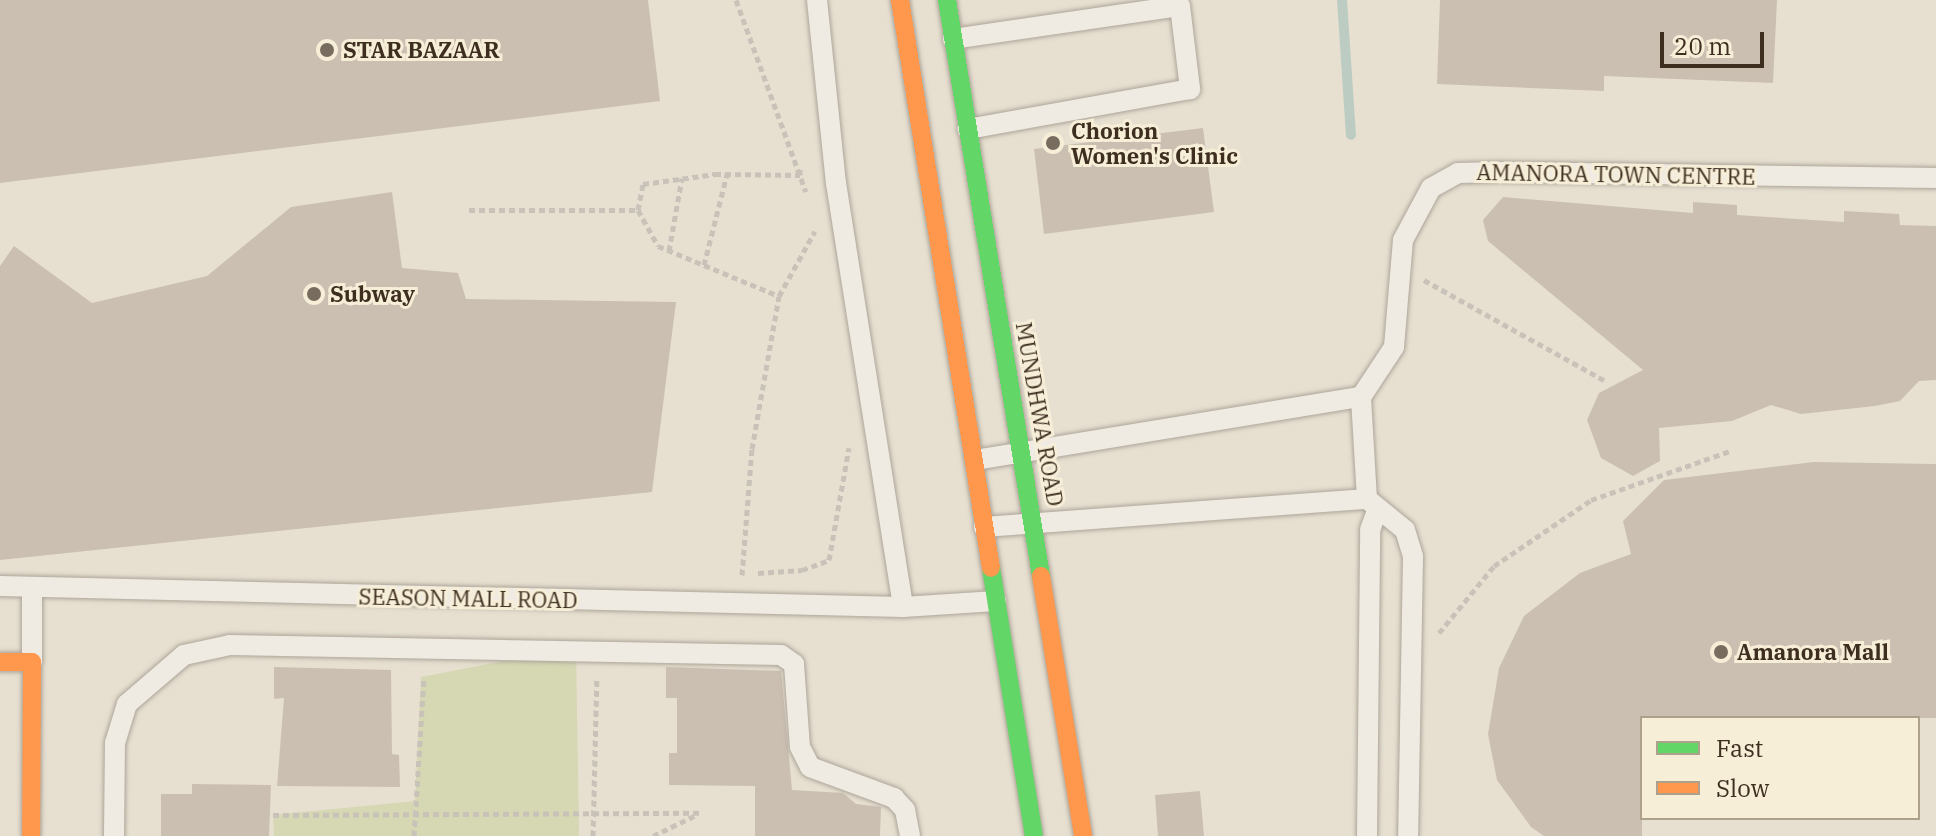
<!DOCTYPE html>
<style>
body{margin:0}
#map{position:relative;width:1936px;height:836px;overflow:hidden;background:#e7e0d1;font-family:"IBM Plex Serif",serif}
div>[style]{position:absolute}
.green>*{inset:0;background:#d6d7b3}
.stream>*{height:10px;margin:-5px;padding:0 5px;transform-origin:5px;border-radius:5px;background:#bcccc2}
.building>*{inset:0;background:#cbbfb2}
.path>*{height:5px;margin-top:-2.5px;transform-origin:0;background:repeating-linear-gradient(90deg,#c8c2b9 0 6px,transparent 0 10px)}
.roads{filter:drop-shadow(0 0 2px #ada599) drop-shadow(0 0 2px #ada599)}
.lane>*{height:20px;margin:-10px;padding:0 10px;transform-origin:10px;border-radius:10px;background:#efebe3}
.fast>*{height:18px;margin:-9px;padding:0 9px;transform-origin:9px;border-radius:9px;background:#63d668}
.slow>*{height:18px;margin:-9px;padding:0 9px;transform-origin:9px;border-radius:9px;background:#ff974d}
.dots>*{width:22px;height:22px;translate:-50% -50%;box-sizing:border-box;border:4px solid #f7eed8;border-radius:50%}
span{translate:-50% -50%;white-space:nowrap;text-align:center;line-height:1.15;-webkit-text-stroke:6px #f7eed8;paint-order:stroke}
.poi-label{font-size:22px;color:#3d2e20;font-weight:700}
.left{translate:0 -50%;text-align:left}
.street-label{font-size:22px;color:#3d2e20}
.legend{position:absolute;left:1640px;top:716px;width:280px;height:104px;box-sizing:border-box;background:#f7eed8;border:2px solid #ada18e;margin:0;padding:10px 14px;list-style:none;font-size:24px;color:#3d2e20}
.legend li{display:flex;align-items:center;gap:16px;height:40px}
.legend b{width:40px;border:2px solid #ada18e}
.scale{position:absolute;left:1660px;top:32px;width:104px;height:36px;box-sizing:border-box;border:4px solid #3d2e20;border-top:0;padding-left:10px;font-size:24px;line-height:28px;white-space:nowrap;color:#3d2e20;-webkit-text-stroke:6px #f7eed8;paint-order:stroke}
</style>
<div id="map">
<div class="green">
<div style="clip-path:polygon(576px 647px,579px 836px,274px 836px,273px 815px,415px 801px,421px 677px)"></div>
</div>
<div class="stream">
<div style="left:1342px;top:0;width:135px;rotate:86.2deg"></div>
</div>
<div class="building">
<div style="clip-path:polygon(0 0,648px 0,660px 101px,0 183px)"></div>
<div style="clip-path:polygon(1440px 0,1777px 0,1773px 83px,1604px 76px,1604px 91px,1437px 84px)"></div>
<div style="clip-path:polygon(1203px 128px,1214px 212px,1044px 234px,1034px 149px)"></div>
<div style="clip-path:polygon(392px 192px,402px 268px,458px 273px,466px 299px,676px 302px,652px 492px,0 560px,0 266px,14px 246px,92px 303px,207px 276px,291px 207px)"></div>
<div style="clip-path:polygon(1503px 197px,1693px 213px,1693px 202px,1737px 205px,1737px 215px,1844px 222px,1844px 211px,1899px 214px,1900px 225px,1936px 226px,1936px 380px,1919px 381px,1900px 401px,1875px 406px,1801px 414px,1771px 405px,1732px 421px,1659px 428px,1660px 461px,1633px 476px,1601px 458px,1587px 420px,1599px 393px,1643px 370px,1488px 241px,1483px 220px)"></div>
<div style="clip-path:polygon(1814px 462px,1936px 464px,1936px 718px,1642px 718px,1642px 836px,1544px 836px,1531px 827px,1497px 780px,1488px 734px,1499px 668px,1524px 616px,1580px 573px,1631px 554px,1623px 521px,1664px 480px)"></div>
<div style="clip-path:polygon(274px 667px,391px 670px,392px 754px,399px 755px,400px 787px,277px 786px,284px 698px,274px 699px)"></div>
<div style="clip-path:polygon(666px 667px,781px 671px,792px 790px,843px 793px,856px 804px,881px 807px,880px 836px,755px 836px,755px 786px,669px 785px,669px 753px,677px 753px,677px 698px,666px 698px)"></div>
<div style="clip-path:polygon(192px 784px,271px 785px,269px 836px,161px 836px,161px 794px,192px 794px)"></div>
<div style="clip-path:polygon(1200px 791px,1204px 836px,1158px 836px,1155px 795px)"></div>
</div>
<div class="path">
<div style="left:736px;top:0;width:204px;rotate:70deg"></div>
<div style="left:469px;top:210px;width:169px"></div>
<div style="left:638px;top:210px;width:26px;rotate:-79deg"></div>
<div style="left:643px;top:184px;width:73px;rotate:-7.9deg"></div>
<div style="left:715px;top:174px;width:85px;rotate:0.7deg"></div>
<div style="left:800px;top:175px;width:6px;rotate:-90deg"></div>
<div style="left:638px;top:210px;width:41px;rotate:60.9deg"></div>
<div style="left:658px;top:246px;width:131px;rotate:22.5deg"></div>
<div style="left:669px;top:251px;width:74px;rotate:-79.9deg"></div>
<div style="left:704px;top:265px;width:94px;rotate:-75.8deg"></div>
<div style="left:1424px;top:280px;width:206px;rotate:29.1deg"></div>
<div style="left:758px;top:573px;width:44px;rotate:-3.9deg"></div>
<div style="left:802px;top:570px;width:29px;rotate:-20deg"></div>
<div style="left:829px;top:560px;width:114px;rotate:-79.9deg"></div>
<div style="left:742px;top:575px;width:126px;rotate:-85.5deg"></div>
<div style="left:752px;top:449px;width:155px;rotate:-80deg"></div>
<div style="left:779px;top:296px;width:74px;rotate:-61deg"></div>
<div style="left:1439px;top:633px;width:87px;rotate:-50.6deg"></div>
<div style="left:1494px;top:566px;width:117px;rotate:-34.2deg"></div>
<div style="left:1591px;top:500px;width:147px;rotate:-19.4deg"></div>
<div style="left:273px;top:815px;width:428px;rotate:-0.3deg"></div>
<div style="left:414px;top:836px;width:159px;rotate:-86.4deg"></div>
<div style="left:593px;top:836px;width:159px;rotate:-88.6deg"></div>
<div style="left:653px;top:836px;width:48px;rotate:-26deg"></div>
</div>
<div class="roads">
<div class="lane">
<div style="left:817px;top:0;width:184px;rotate:84.1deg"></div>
<div style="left:836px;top:183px;width:429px;rotate:81deg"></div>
<div style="left:953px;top:39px;width:229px;rotate:-8.3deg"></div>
<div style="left:1180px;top:6px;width:84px;rotate:83.1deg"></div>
<div style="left:1190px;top:89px;width:226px;rotate:169.8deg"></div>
<div style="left:975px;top:460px;width:391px;rotate:-9.3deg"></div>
<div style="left:1367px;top:499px;width:102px;rotate:-93.4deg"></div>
<div style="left:1361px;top:397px;width:60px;rotate:-56.6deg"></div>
<div style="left:1394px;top:347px;width:107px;rotate:-85.2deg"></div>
<div style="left:1403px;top:240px;width:59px;rotate:-61.7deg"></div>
<div style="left:1431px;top:188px;width:31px;rotate:-29deg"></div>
<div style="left:1458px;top:173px;width:41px;rotate:-1.4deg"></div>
<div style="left:1499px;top:172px;width:437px;rotate:0.8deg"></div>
<div style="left:984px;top:527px;width:384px;rotate:-4.2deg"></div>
<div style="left:1367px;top:499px;width:49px;rotate:39.2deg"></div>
<div style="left:1405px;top:530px;width:28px;rotate:73deg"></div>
<div style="left:1413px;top:557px;width:279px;rotate:91deg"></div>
<div style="left:0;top:586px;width:903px;rotate:1.33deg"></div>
<div style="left:903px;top:607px;width:93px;rotate:-3.7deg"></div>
<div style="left:32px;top:662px;width:73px;rotate:-90deg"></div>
<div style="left:114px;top:836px;width:93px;rotate:-89.4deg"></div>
<div style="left:115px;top:743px;width:41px;rotate:-72.9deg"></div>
<div style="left:127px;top:704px;width:75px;rotate:-40.7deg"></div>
<div style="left:184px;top:655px;width:47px;rotate:-12.3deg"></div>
<div style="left:230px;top:645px;width:551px;rotate:1.04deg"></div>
<div style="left:781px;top:655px;width:16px;rotate:35deg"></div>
<div style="left:794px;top:664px;width:83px;rotate:85.9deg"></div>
<div style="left:800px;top:747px;width:22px;rotate:63deg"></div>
<div style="left:810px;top:767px;width:90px;rotate:20.3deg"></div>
<div style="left:894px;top:798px;width:16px;rotate:47deg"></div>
<div style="left:905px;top:810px;width:26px;rotate:79deg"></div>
<div style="left:1367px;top:836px;width:306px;rotate:-89.4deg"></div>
<div style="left:1370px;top:530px;width:23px;rotate:-70deg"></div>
</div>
<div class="fast">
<div style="left:947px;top:0;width:584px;rotate:80.73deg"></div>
<div style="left:991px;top:568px;width:271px;rotate:80.9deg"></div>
</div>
<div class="slow">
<div style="left:900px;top:0;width:575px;rotate:80.9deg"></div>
<div style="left:1041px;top:576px;width:263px;rotate:80.8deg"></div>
<div style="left:0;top:662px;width:32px"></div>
<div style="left:32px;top:662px;width:174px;rotate:90.3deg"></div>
</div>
</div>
<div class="dots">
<div style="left:327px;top:50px;background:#786c5e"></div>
<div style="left:1053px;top:143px;background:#786c5e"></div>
<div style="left:314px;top:294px;background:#786c5e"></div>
<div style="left:1721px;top:652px;background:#786c5e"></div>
</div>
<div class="poi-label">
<span class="left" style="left:343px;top:50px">STAR BAZAAR</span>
<span class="left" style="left:1071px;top:143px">Chorion<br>Women's Clinic</span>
<span class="left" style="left:330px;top:294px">Subway</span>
<span class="left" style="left:1737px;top:652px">Amanora Mall</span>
</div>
<div class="street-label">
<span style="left:1616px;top:174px;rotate:1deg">AMANORA TOWN CENTRE</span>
<span style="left:1040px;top:414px;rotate:80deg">MUNDHWA ROAD</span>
<span style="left:468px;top:598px;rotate:1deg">SEASON MALL ROAD</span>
</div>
<ul class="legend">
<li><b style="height:10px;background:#63d668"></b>Fast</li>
<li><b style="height:10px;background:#ff974d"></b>Slow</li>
</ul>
<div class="scale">20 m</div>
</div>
